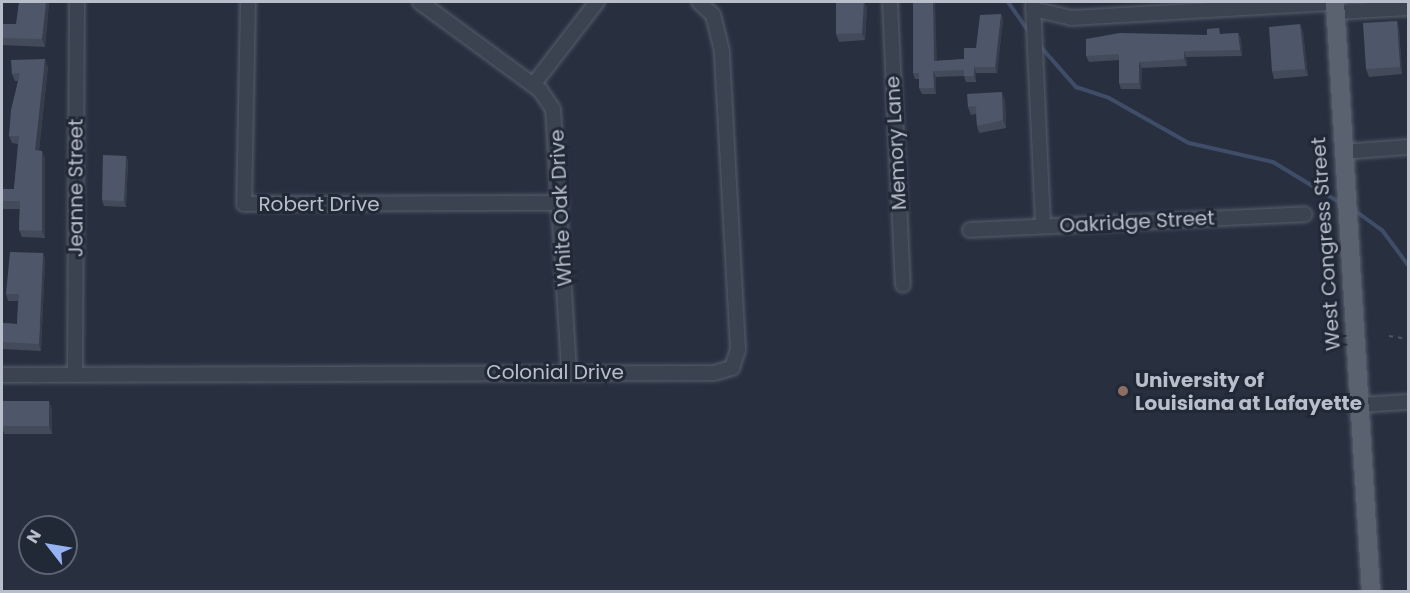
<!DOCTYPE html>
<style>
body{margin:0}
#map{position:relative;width:1410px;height:593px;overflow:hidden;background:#283040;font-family:Poppins,sans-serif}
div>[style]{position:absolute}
.stream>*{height:4px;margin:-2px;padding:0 2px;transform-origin:2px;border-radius:2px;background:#3f4d68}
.path>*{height:2px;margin-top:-1px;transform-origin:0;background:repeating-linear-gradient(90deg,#485a5e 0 4.5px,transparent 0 9px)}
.roads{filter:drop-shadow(0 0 2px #575e6b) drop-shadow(0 0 2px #575e6b)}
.minor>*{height:14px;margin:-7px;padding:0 7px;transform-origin:7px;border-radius:7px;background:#3c4350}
.major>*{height:18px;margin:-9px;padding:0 9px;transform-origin:9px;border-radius:9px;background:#5a6270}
.wall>*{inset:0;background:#434b5a}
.shaded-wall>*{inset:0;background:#373d4a}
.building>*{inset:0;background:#4e5769}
.dots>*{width:16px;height:16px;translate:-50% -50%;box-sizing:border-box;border:3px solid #212836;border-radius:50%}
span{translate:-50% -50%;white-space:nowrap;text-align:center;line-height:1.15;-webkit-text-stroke:6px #212836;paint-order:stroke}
.street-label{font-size:20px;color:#b9becb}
.poi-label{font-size:20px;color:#b9becb;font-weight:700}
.left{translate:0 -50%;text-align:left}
.frame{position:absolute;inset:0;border:3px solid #b9becb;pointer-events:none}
.north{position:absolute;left:18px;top:515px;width:60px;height:60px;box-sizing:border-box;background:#212836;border:2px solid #5e6472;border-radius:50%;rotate:301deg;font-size:16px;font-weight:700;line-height:24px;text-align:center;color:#b9becb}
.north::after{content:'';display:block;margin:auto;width:21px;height:27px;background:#97b2f2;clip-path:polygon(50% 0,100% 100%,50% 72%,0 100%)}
</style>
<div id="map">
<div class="stream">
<div style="left:1008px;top:2px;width:38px;rotate:55deg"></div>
<div style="left:1040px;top:46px;width:55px;rotate:48.7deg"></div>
<div style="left:1076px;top:87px;width:35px;rotate:18deg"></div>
<div style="left:1109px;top:98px;width:92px;rotate:29.4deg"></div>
<div style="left:1189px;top:143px;width:86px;rotate:12.7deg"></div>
<div style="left:1273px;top:162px;width:81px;rotate:31.3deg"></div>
<div style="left:1354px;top:210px;width:34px;rotate:36deg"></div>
<div style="left:1382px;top:230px;width:44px;rotate:53.4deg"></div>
</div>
<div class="path">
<div style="left:1389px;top:336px;width:19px;rotate:9deg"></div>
</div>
<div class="roads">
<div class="minor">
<div style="left:248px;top:2px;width:202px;rotate:91.1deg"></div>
<div style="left:244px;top:204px;width:317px;rotate:-0.2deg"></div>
<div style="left:420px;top:2px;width:149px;rotate:36.3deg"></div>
<div style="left:540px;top:90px;width:23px;rotate:56deg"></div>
<div style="left:553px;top:109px;width:262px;rotate:86.5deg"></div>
<div style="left:890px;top:2px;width:283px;rotate:87.4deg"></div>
<div style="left:1033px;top:4px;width:222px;rotate:87.4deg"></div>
<div style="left:1033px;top:9px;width:39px;rotate:13deg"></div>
<div style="left:1071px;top:18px;width:264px;rotate:-3.3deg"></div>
<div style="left:1336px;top:12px;width:72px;rotate:-3.2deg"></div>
<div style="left:533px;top:85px;width:105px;rotate:-52.4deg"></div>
<div style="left:1342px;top:152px;width:66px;rotate:-4.3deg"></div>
<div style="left:970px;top:230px;width:335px;rotate:-2.7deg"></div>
<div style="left:2px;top:375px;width:712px;rotate:-0.16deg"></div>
<div style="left:714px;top:373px;width:19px;rotate:-16deg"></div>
<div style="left:732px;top:368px;width:19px;rotate:-72deg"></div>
<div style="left:738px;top:350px;width:299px;rotate:-93.1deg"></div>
<div style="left:722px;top:51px;width:37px;rotate:-104deg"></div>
<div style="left:713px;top:15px;width:19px;rotate:-137deg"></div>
<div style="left:75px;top:375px;width:373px;rotate:-89.7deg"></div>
<div style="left:1359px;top:405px;width:49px;rotate:-3.5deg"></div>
</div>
<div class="major">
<div style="left:1335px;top:2px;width:591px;rotate:86.51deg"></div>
</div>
</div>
<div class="wall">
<div style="clip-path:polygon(49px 2px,45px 47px,2px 45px,2px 24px,16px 24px)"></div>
<div style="clip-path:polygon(913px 2px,935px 2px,936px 61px,964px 59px,976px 48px,1001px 14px,1003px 19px,997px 73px,976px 73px,976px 82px,966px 82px,964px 76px,936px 77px,936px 94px,922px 94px,919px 88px,919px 79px,915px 79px,913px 73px)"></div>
<div style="clip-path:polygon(867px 7px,865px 40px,839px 42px,836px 34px)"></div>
<div style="clip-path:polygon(1397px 21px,1399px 29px,1402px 74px,1369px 77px,1366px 69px)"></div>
<div style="clip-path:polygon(1300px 24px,1303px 32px,1308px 76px,1274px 79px,1272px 71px)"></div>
<div style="clip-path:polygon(1238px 33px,1241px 39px,1242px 56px,1186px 57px,1187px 66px,1142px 68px,1141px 89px,1121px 89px,1119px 83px,1119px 60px,1089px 62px,1086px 56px,1207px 35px)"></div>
<div style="clip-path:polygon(48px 67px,39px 150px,45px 158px,45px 238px,22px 237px,19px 230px,20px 209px,2px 209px,2px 189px,14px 189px,18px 144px,12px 143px,9px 136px,18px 81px,15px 81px,12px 74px)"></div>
<div style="clip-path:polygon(1005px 100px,1006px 128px,979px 133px,977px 126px,976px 114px,971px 115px,968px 107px)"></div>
<div style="clip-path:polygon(126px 156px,128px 161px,126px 207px,104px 206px,102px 200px)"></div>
<div style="clip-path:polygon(43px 253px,45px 259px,41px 351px,2px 349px,2px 323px,17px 324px,18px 301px,8px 301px,6px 294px)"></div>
<div style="clip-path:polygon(52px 409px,52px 434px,4px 434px,2px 426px)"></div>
</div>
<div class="shaded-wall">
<div style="clip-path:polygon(46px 2px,49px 2px,45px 47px,42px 39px)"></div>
<div style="clip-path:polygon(864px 2px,865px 2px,867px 7px,865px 40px,862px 33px)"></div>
<div style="clip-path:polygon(933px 2px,935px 2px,937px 66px,934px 61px)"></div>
<div style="clip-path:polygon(1001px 14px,1003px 19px,997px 73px,995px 67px)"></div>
<div style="clip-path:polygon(1397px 21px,1399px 29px,1402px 74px,1400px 67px)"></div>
<div style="clip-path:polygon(1300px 24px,1303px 32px,1308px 76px,1305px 69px)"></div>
<div style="clip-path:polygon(1238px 33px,1241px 39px,1242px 56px,1240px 50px)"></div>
<div style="clip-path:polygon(1184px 51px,1186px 57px,1187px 66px,1184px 59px)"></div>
<div style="clip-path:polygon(45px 59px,48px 67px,38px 158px,35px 150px)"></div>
<div style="clip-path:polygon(1139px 62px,1142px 68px,1141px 89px,1139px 83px)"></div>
<div style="clip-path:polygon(974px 67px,976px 73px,976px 82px,974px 76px)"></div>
<div style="clip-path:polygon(933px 71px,936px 77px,936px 94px,934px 88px)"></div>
<div style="clip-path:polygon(1002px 92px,1005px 100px,1006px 128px,1003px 120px)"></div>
<div style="clip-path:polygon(42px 151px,45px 158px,45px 238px,42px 231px)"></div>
<div style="clip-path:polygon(126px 156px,128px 161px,126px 207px,124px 201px)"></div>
<div style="clip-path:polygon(43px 253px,45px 259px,41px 351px,39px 344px)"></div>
<div style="clip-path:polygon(49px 401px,52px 409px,52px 434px,49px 426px)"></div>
</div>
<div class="building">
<div style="clip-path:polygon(19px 2px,46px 2px,42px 39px,2px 38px,2px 24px,16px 24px)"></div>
<div style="clip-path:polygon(836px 2px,864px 2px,862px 33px,836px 34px)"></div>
<div style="clip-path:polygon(913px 2px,933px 2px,934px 61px,964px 59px,964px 48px,976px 48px,980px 15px,1001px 14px,995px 67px,974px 67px,974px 76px,964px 76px,964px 70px,933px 71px,934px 88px,919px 88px,919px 73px,913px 73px)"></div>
<div style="clip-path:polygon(1397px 21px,1400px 67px,1366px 69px,1363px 23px)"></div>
<div style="clip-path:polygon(1300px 24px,1305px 69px,1272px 71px,1269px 27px)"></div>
<div style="clip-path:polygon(1219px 28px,1220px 34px,1238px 33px,1240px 50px,1184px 51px,1184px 59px,1139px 62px,1139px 83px,1119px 83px,1119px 54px,1086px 56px,1086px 39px,1120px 33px,1207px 35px,1207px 29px)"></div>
<div style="clip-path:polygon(45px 59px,35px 150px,42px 151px,42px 231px,19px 230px,20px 201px,2px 201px,2px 189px,14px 189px,19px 136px,9px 136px,11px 110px,20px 73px,12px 74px,11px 60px)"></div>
<div style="clip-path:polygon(1002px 92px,1003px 120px,977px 126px,976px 106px,968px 107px,967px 94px)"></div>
<div style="clip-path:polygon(103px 155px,126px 156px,124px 201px,102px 200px)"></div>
<div style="clip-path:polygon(10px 252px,43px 253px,39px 344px,2px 342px,2px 323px,17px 324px,19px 294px,6px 294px)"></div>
<div style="clip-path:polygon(2px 401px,49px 401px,49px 426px,2px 426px)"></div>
</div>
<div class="dots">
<div style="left:1123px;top:391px;background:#8d6e63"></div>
</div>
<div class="street-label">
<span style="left:896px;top:143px;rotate:-93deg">Memory Lane</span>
<span style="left:76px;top:188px;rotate:-90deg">Jeanne Street</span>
<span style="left:319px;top:204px">Robert Drive</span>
<span style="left:561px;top:208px;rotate:-93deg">White Oak Drive</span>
<span style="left:1137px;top:222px;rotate:-3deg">Oakridge Street</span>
<span style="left:1326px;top:244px;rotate:-94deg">West Congress Street</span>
<span style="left:555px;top:372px">Colonial Drive</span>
</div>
<div class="poi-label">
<span class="left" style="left:1135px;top:392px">University of<br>Louisiana at Lafayette</span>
</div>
<div class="frame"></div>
<div class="north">N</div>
</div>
